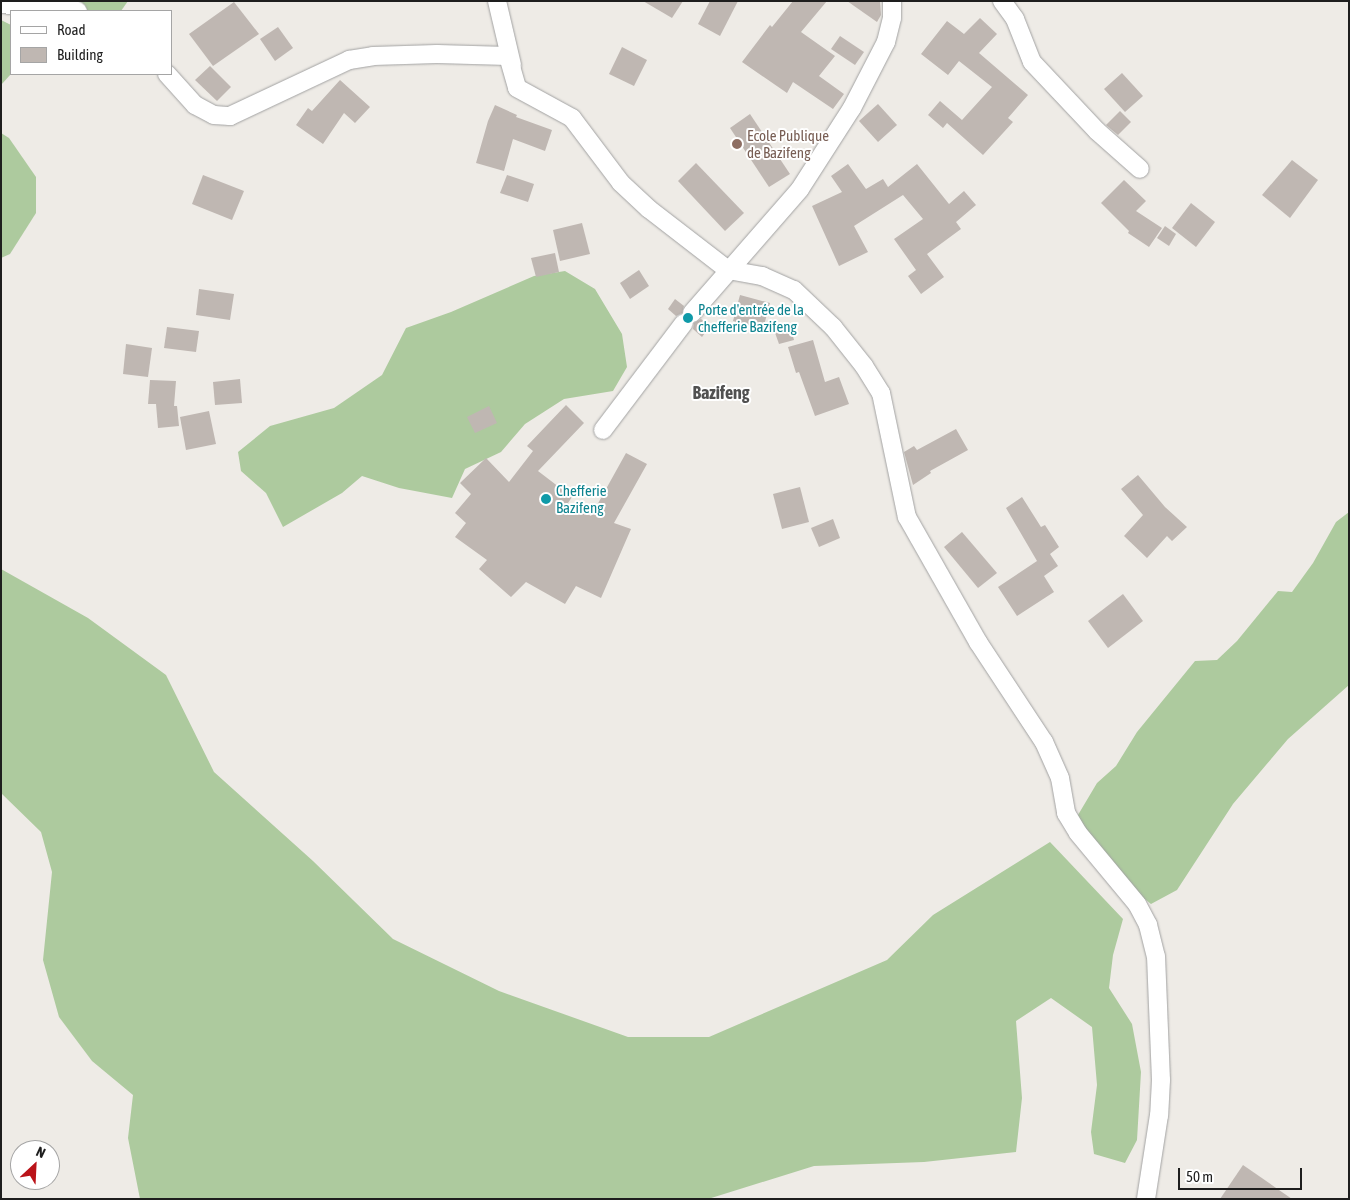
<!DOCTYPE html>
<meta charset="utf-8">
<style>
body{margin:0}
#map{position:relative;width:1350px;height:1200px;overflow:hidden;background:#eeebe6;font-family:"Asap Condensed",sans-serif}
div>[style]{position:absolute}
.forest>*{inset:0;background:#adca9e}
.building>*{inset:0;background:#bfb7b2}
.roads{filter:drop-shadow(0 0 1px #a2a2a2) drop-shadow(0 0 1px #a2a2a2)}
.minor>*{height:18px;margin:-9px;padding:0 9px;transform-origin:9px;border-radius:9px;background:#fff}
.dots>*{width:14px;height:14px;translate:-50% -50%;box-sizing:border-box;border:2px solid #fff;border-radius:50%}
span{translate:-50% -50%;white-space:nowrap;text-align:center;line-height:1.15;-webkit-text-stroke:4px #fff;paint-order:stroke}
.education-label{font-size:15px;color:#785e54}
.left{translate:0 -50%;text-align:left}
.culture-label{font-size:15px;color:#0d838f}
.quarter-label{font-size:18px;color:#515151;font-weight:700}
.frame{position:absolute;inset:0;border:2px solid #1e1e1e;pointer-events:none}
.legend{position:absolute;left:10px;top:10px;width:162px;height:65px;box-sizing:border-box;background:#fff;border:1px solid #a5a5a5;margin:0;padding:6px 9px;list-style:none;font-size:15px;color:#1e1e1e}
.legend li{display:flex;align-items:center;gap:10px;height:25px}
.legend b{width:25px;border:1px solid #a5a5a5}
.north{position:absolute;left:10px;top:1140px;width:50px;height:50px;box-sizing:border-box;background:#fff;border:1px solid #a5a5a5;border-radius:50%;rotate:25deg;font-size:14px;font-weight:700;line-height:20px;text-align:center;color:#1e1e1e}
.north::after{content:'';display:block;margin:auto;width:18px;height:22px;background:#ba1319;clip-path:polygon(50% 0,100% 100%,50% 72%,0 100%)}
.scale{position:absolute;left:1178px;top:1168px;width:124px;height:22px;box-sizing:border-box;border:2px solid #1e1e1e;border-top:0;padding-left:6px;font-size:15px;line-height:18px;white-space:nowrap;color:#1e1e1e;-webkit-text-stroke:4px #fff;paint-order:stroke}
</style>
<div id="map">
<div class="forest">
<div style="clip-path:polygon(52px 1px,128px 1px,121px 11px,80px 11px)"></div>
<div style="clip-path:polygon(1px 20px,11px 25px,11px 74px,1px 85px)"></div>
<div style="clip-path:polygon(1px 133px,9px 138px,36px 177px,36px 213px,10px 254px,1px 258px)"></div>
<div style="clip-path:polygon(565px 271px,595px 289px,622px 334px,627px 367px,613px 391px,564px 399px,525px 424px,501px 452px,465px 469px,452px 498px,399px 488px,362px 476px,342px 493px,283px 527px,266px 493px,241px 471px,238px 452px,270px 426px,334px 408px,382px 375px,406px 328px,451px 312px,534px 276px)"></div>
<div style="clip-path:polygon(1349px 512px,1349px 685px,1288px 739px,1233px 804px,1177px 890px,1151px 904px,1128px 886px,1075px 820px,1097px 783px,1116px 766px,1137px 732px,1195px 661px,1217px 660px,1237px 641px,1278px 591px,1292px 592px,1313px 563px,1336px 522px)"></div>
<div style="clip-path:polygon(1px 569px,88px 618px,166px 675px,214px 772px,313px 861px,393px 939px,499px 991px,628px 1037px,709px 1037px,887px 960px,933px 915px,1050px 842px,1123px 919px,1113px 955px,1109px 988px,1132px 1024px,1141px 1072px,1137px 1140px,1125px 1163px,1094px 1154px,1091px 1132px,1097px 1085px,1092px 1027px,1051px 998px,1016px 1021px,1022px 1098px,1016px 1152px,924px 1162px,814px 1166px,708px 1199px,140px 1199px,128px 1138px,133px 1095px,92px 1061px,59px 1017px,43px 960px,52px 872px,41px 832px,1px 793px)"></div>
</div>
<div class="building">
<div style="clip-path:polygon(643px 1px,683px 1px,672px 18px)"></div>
<div style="clip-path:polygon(710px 1px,738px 1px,720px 36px,698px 24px)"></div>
<div style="clip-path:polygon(793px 1px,827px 1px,801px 32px,835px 56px,819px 76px,844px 94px,833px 109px,793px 82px,787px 93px,742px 62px,770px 25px,772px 27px)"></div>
<div style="clip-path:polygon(847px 1px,880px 1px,881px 15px,877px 22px)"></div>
<div style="clip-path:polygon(234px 2px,259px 34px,213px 66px,189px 34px)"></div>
<div style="clip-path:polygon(980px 18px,997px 34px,979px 53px,1028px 95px,1008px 118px,1013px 122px,983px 155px,947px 123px,943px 128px,928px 115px,940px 101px,962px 120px,992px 87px,959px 61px,948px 75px,921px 54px,947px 21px,964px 34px)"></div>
<div style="clip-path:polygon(278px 27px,293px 48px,275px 61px,260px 39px)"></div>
<div style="clip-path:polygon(840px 36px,864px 52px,855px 65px,831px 49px)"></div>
<div style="clip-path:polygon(622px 47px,647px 60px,634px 86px,609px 74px)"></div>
<div style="clip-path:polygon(210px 66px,231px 87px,217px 101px,195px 80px)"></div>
<div style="clip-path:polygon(1122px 73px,1143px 96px,1125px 112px,1104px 89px)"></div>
<div style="clip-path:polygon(340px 80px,370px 107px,355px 123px,344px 113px,323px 144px,296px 125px,308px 108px,312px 111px)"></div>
<div style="clip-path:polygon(878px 104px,897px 125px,878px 142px,859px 121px)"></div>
<div style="clip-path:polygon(495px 105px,517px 115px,516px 117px,552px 130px,545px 151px,513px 139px,504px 171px,476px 163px,488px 121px)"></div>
<div style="clip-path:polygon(1120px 111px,1131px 122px,1118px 135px,1106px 125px)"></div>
<div style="clip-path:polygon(750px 114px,790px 174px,769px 187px,730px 128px)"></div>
<div style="clip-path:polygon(1292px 160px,1318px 180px,1290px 218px,1262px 195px)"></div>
<div style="clip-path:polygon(696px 163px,744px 213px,725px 231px,678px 181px)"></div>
<div style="clip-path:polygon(848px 164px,866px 189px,883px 179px,888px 187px,917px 164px,949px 204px,964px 191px,976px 205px,956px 222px,961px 229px,927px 254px,944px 277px,921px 294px,908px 276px,916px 270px,894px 239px,923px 219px,903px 195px,854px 226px,868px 252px,839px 266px,812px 206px,842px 192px,831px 176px)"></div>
<div style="clip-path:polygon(203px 175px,244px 191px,232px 220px,192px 204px)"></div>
<div style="clip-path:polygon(507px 175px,534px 184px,528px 202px,500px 193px)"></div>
<div style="clip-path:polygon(1124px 180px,1146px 201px,1136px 211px,1162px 228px,1149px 247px,1128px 233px,1129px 231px,1101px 203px)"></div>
<div style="clip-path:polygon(1191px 203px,1215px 222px,1196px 247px,1172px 228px)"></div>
<div style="clip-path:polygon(582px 223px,590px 254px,560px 261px,553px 230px)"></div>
<div style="clip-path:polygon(1165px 226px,1176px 234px,1169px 246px,1157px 238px)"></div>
<div style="clip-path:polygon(555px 253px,559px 272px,536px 277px,531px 258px)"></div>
<div style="clip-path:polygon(639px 270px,649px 286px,630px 299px,620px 283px)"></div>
<div style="clip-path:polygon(199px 289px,234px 294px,230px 320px,196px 315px)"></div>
<div style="clip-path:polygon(740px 295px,770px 303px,763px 329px,733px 321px)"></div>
<div style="clip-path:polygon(675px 299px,684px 306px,682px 313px,676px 316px,668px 309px)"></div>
<div style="clip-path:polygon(701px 319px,710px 326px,702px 337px,693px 329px,694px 323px)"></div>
<div style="clip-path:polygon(790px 325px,794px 340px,779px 344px,774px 330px)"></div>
<div style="clip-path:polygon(167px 327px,199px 331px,196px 352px,164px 348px)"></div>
<div style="clip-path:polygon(813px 340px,825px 382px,839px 377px,849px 404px,815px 416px,799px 372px,796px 373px,788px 347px)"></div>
<div style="clip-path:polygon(126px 344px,152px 348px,148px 377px,123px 374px)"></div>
<div style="clip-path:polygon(240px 379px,242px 403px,215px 405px,213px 382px)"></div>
<div style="clip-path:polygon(150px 380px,176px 381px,174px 406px,177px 406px,179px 426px,158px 428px,156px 404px,148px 404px)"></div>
<div style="clip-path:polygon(566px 405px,584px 423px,538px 471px,572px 497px,568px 503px,591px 516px,626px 453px,647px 464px,614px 523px,631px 529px,601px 598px,576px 586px,565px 604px,526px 582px,511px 597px,479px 569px,487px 560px,455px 537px,466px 523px,455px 513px,471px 494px,460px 483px,486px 458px,509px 482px,533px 451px,527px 446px)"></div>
<div style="clip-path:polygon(489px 406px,497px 423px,475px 433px,467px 417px)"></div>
<div style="clip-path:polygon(209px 411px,216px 444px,186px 450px,180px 417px)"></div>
<div style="clip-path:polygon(956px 429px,968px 450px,930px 471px,931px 473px,913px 485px,904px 452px,914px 446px,917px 450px)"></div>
<div style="clip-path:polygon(1138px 475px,1165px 507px,1187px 527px,1172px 541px,1167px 536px,1147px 558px,1124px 536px,1143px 515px,1121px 489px)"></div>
<div style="clip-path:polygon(800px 487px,809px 522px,782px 529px,773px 494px)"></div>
<div style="clip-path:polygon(1022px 497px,1041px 527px,1045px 525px,1059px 547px,1050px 554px,1058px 566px,1044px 576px,1054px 592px,1017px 616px,998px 587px,1037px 561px,1006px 508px)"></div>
<div style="clip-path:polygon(833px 519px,840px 538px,819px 547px,811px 528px)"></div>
<div style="clip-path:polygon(962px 532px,997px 573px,978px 588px,944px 547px)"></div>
<div style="clip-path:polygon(1123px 594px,1143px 621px,1108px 648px,1088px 621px)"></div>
<div style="clip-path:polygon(1243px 1165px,1292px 1199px,1220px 1199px)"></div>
</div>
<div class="roads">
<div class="minor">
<div style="left:497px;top:1px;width:66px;rotate:76.8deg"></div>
<div style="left:1002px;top:1px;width:22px;rotate:54deg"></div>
<div style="left:1015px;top:19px;width:46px;rotate:68.4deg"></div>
<div style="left:1032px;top:62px;width:95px;rotate:46.7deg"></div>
<div style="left:1097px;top:131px;width:57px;rotate:41.5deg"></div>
<div style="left:1px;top:4px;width:77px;rotate:5.2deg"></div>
<div style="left:167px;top:74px;width:42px;rotate:47.9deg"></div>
<div style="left:195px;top:105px;width:21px;rotate:28deg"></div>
<div style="left:214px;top:115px;width:16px;rotate:4deg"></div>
<div style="left:230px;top:116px;width:132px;rotate:-25.2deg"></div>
<div style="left:349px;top:60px;width:24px;rotate:-9deg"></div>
<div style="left:373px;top:56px;width:64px;rotate:-1.8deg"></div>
<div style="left:437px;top:54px;width:71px;rotate:1.6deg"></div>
<div style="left:508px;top:56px;width:33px;rotate:74deg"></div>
<div style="left:517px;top:88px;width:63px;rotate:28.6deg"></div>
<div style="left:572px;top:118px;width:81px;rotate:53deg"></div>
<div style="left:621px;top:183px;width:38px;rotate:43deg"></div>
<div style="left:649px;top:209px;width:100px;rotate:37.7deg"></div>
<div style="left:728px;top:270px;width:35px;rotate:10deg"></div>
<div style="left:762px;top:276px;width:35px;rotate:24deg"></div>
<div style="left:794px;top:290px;width:54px;rotate:43.5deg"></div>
<div style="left:833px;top:327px;width:50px;rotate:51.5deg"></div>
<div style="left:864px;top:366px;width:32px;rotate:58deg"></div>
<div style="left:881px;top:393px;width:127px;rotate:78.2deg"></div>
<div style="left:907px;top:517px;width:144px;rotate:60.4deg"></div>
<div style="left:978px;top:642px;width:120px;rotate:56.6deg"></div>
<div style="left:1044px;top:742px;width:39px;rotate:66deg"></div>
<div style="left:1060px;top:778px;width:36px;rotate:80deg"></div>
<div style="left:1066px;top:813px;width:23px;rotate:59deg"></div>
<div style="left:1078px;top:833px;width:92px;rotate:50.3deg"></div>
<div style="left:1137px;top:904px;width:24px;rotate:62deg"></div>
<div style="left:1148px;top:925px;width:32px;rotate:76deg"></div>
<div style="left:1156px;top:956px;width:124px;rotate:87.7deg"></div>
<div style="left:1161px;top:1080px;width:35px;rotate:93deg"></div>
<div style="left:1159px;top:1115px;width:85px;rotate:98.8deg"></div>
<div style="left:692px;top:313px;width:164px;rotate:-48.9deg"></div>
<div style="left:800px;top:189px;width:96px;rotate:-57.3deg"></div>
<div style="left:852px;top:108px;width:74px;rotate:-62.7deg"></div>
<div style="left:886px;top:42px;width:25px;rotate:-76deg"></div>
<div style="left:892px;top:18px;width:17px;rotate:-90deg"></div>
<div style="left:603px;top:430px;width:134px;rotate:-52.9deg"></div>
</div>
</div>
<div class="dots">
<div style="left:737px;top:144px;background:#8d6e63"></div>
<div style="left:688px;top:318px;background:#0f9aa8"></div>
<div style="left:546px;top:499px;background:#0f9aa8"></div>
</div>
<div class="education-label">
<span class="left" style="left:747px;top:144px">Ecole Publique<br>de Bazifeng</span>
</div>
<div class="culture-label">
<span class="left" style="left:698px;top:318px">Porte d'entrée de la<br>chefferie Bazifeng</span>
<span class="left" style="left:556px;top:499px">Chefferie<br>Bazifeng</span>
</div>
<div class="quarter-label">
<span style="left:721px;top:393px">Bazifeng</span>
</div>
<div class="frame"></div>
<ul class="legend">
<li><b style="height:6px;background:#fff"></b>Road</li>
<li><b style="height:14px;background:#bfb7b2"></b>Building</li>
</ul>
<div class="north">N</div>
<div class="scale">50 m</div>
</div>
